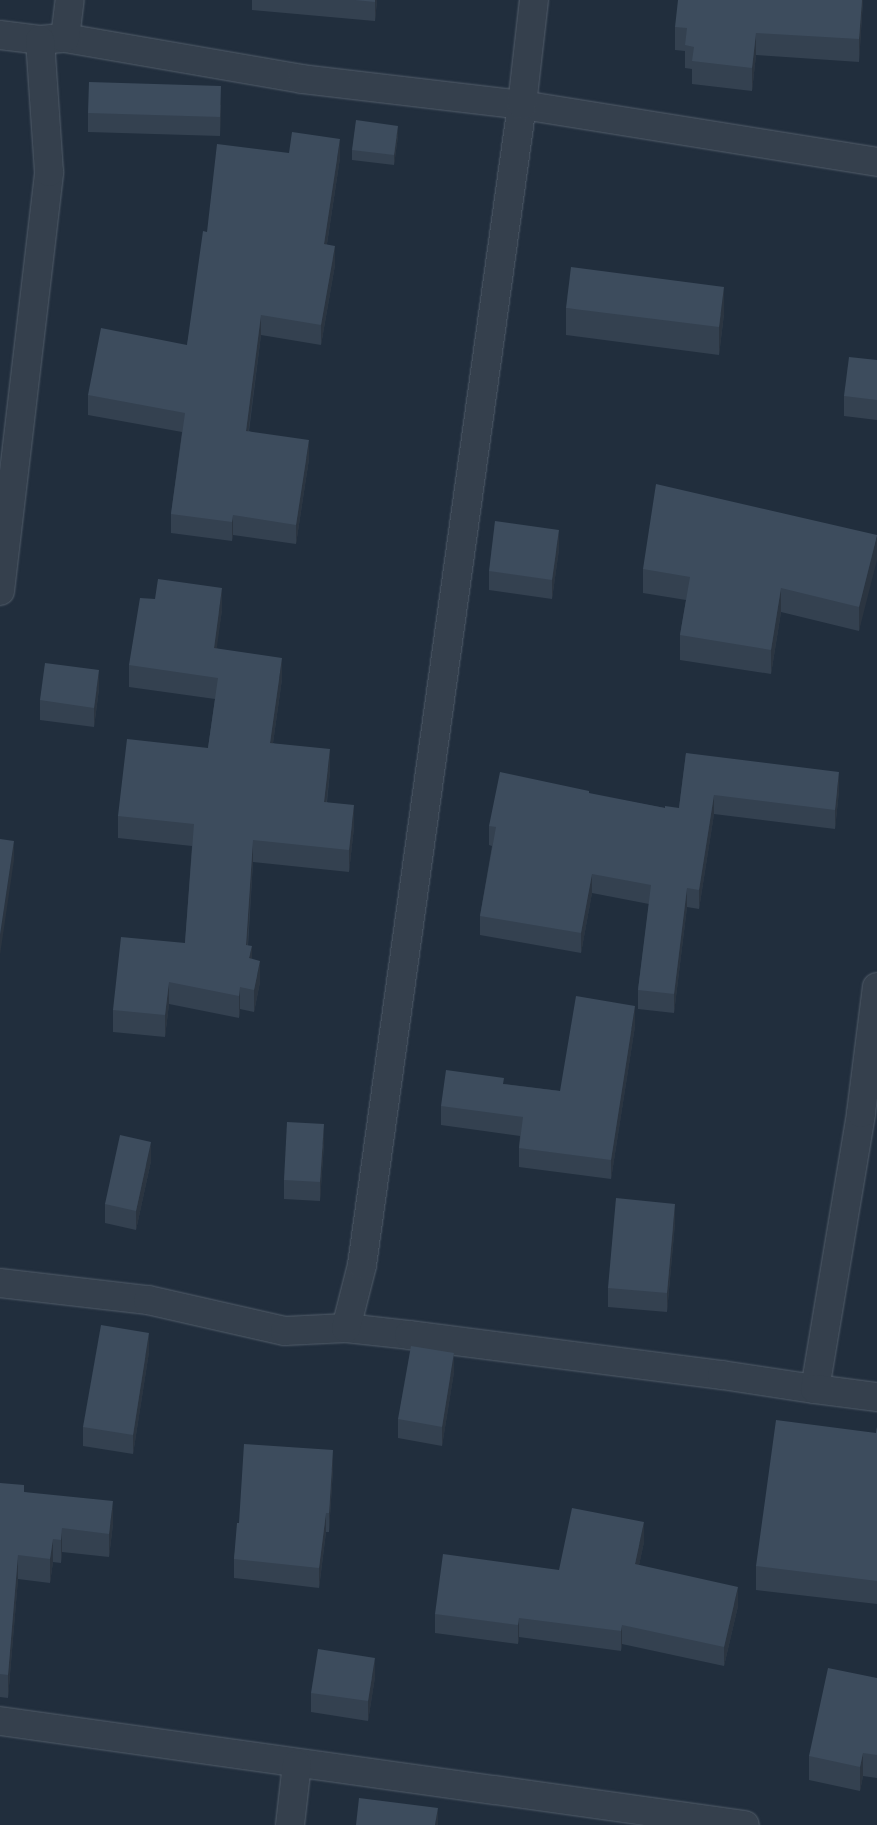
<!DOCTYPE html>
<style>
body{margin:0}
#map{position:relative;width:877px;height:1825px;overflow:hidden;background:#212e3d;font-family:Cabin,sans-serif}
div>[style]{position:absolute}
.roads{filter:drop-shadow(0 0 1px #535e6b) drop-shadow(0 0 1px #535e6b)}
.street>*{height:28px;margin:-14px;padding:0 14px;transform-origin:14px;border-radius:14px;background:#35404d}
.wall>*{inset:0;background:#344150}
.shaded-wall>*{inset:0;background:#2b3541}
.building>*{inset:0;background:#3d4c5d}
span{translate:-50% -50%;white-space:nowrap;text-align:center;line-height:1.15;-webkit-text-stroke:4.5px #1a2532;paint-order:stroke}
</style>
<div id="map">
<div class="roads">
<div class="street">
<div style="left:0;top:35px;width:40px;rotate:7.1deg"></div>
<div style="left:40px;top:40px;width:25px;rotate:-5deg"></div>
<div style="left:65px;top:38px;width:241px;rotate:9.8deg"></div>
<div style="left:302px;top:79px;width:222px;rotate:6.7deg"></div>
<div style="left:522px;top:105px;width:360px;rotate:9.1deg"></div>
<div style="left:65px;top:38px;width:38px;rotate:-83deg"></div>
<div style="left:0;top:591px;width:422px;rotate:-83.3deg"></div>
<div style="left:49px;top:172px;width:132px;rotate:-93.9deg"></div>
<div style="left:0;top:1283px;width:149px;rotate:6.6deg"></div>
<div style="left:148px;top:1300px;width:140px;rotate:12.8deg"></div>
<div style="left:285px;top:1331px;width:61px;rotate:-2.8deg"></div>
<div style="left:346px;top:1328px;width:63px;rotate:6.3deg"></div>
<div style="left:409px;top:1335px;width:316px;rotate:7.3deg"></div>
<div style="left:722px;top:1375px;width:94px;rotate:8.6deg"></div>
<div style="left:815px;top:1389px;width:280px;rotate:-80.5deg"></div>
<div style="left:861px;top:1113px;width:127px;rotate:-82.8deg"></div>
<div style="left:346px;top:1328px;width:65px;rotate:-75.7deg"></div>
<div style="left:362px;top:1265px;width:1171px;rotate:-82.15deg"></div>
<div style="left:522px;top:105px;width:106px;rotate:-83.5deg"></div>
<div style="left:815px;top:1389px;width:63px;rotate:7.4deg"></div>
<div style="left:0;top:1721px;width:752px;rotate:7.95deg"></div>
<div style="left:290px;top:1825px;width:61px;rotate:-83.5deg"></div>
</div>
</div>
<div class="wall">
<div style="clip-path:polygon(252px 0,377px 0,375px 21px,252px 10px)"></div>
<div style="clip-path:polygon(863px 0,859px 62px,756px 55px,752px 91px,692px 84px,692px 69px,685px 68px,685px 51px,675px 50px,675px 27px)"></div>
<div style="clip-path:polygon(221px 105px,220px 136px,88px 132px,88px 113px)"></div>
<div style="clip-path:polygon(398px 136px,394px 165px,352px 160px,352px 150px)"></div>
<div style="clip-path:polygon(289px 153px,340px 158px,327px 244px,335px 265px,321px 345px,261px 335px,249px 431px,309px 459px,296px 544px,233px 535px,232px 541px,171px 533px,171px 514px,182px 432px,88px 415px,88px 395px,187px 345px,207px 232px)"></div>
<div style="clip-path:polygon(566px 308px,724px 314px,719px 355px,566px 335px)"></div>
<div style="clip-path:polygon(877px 360px,877px 420px,844px 416px,844px 396px)"></div>
<div style="clip-path:polygon(877px 535px,859px 631px,781px 612px,771px 674px,680px 660px,680px 635px,686px 600px,643px 593px,643px 569px)"></div>
<div style="clip-path:polygon(559px 549px,552px 599px,489px 590px,489px 571px)"></div>
<div style="clip-path:polygon(222px 610px,216px 648px,282px 679px,273px 743px,330px 771px,327px 802px,354px 827px,349px 872px,253px 862px,248px 946px,260px 982px,254px 1012px,240px 1009px,239px 1018px,169px 1004px,165px 1037px,113px 1032px,113px 1010px,185px 943px,192px 846px,118px 838px,118px 816px,208px 748px,215px 699px,129px 687px,129px 665px)"></div>
<div style="clip-path:polygon(99px 689px,94px 727px,40px 720px,40px 700px)"></div>
<div style="clip-path:polygon(686px 753px,839px 791px,835px 829px,714px 814px,699px 909px,687px 907px,674px 1013px,638px 1009px,638px 990px,649px 904px,592px 893px,581px 953px,480px 935px,480px 916px,492px 846px,489px 845px,489px 826px,589px 794px,665px 808px,679px 808px)"></div>
<div style="clip-path:polygon(635px 1026px,611px 1179px,519px 1167px,519px 1148px,520px 1136px,441px 1125px,441px 1106px,504px 1084px,560px 1091px)"></div>
<div style="clip-path:polygon(324px 1143px,320px 1201px,284px 1199px,284px 1180px)"></div>
<div style="clip-path:polygon(151px 1161px,136px 1230px,105px 1223px,105px 1204px)"></div>
<div style="clip-path:polygon(675px 1223px,667px 1312px,608px 1307px,608px 1288px)"></div>
<div style="clip-path:polygon(149px 1352px,133px 1454px,83px 1446px,83px 1427px)"></div>
<div style="clip-path:polygon(454px 1372px,442px 1446px,398px 1438px,398px 1419px)"></div>
<div style="clip-path:polygon(877px 1427px,877px 1604px,756px 1590px,756px 1566px,876px 1433px)"></div>
<div style="clip-path:polygon(333px 1469px,329px 1532px,326px 1532px,319px 1588px,234px 1578px,234px 1559px,239px 1523px)"></div>
<div style="clip-path:polygon(0 1483px,113px 1524px,109px 1557px,62px 1552px,61px 1563px,53px 1562px,50px 1583px,18px 1579px,8px 1698px,0 1697px)"></div>
<div style="clip-path:polygon(644px 1542px,639px 1565px,738px 1606px,724px 1666px,622px 1644px,621px 1651px,519px 1637px,518px 1644px,435px 1633px,435px 1614px,559px 1570px)"></div>
<div style="clip-path:polygon(375px 1677px,368px 1721px,311px 1712px,311px 1693px)"></div>
<div style="clip-path:polygon(877px 1678px,877px 1778px,863px 1776px,860px 1791px,809px 1780px,809px 1756px)"></div>
</div>
<div class="shaded-wall">
<div style="clip-path:polygon(375px 0,377px 0,375px 21px)"></div>
<div style="clip-path:polygon(862px 0,863px 0,859px 62px,859px 39px)"></div>
<div style="clip-path:polygon(756px 33px,756px 55px,752px 91px,752px 68px)"></div>
<div style="clip-path:polygon(221px 86px,221px 105px,220px 136px,220px 117px)"></div>
<div style="clip-path:polygon(398px 126px,398px 136px,394px 165px,394px 155px)"></div>
<div style="clip-path:polygon(340px 139px,340px 158px,324px 263px,324px 244px)"></div>
<div style="clip-path:polygon(335px 246px,335px 265px,321px 345px,321px 325px)"></div>
<div style="clip-path:polygon(724px 287px,724px 314px,719px 355px,719px 327px)"></div>
<div style="clip-path:polygon(261px 315px,261px 335px,246px 450px,246px 431px)"></div>
<div style="clip-path:polygon(309px 440px,309px 459px,296px 544px,296px 525px)"></div>
<div style="clip-path:polygon(233px 515px,233px 535px,232px 541px,232px 522px)"></div>
<div style="clip-path:polygon(559px 530px,559px 549px,552px 599px,552px 580px)"></div>
<div style="clip-path:polygon(877px 536px,877px 560px,859px 631px,859px 607px)"></div>
<div style="clip-path:polygon(222px 588px,222px 610px,214px 669px,214px 648px)"></div>
<div style="clip-path:polygon(781px 588px,781px 612px,771px 674px,771px 650px)"></div>
<div style="clip-path:polygon(282px 658px,282px 679px,270px 764px,270px 743px)"></div>
<div style="clip-path:polygon(99px 670px,99px 689px,94px 727px,94px 708px)"></div>
<div style="clip-path:polygon(330px 749px,330px 771px,324px 823px,324px 802px)"></div>
<div style="clip-path:polygon(839px 772px,839px 791px,835px 829px,835px 810px)"></div>
<div style="clip-path:polygon(714px 795px,714px 814px,699px 909px,699px 890px)"></div>
<div style="clip-path:polygon(354px 805px,354px 827px,349px 872px,349px 850px)"></div>
<div style="clip-path:polygon(253px 840px,253px 862px,246px 967px,246px 945px)"></div>
<div style="clip-path:polygon(14px 841px,14px 860px,0 955px,0 935px)"></div>
<div style="clip-path:polygon(592px 874px,592px 893px,581px 953px,581px 933px)"></div>
<div style="clip-path:polygon(687px 888px,687px 907px,674px 1013px,674px 994px)"></div>
<div style="clip-path:polygon(252px 946px,252px 968px,249px 958px)"></div>
<div style="clip-path:polygon(260px 961px,260px 982px,254px 1012px,254px 990px)"></div>
<div style="clip-path:polygon(169px 982px,169px 1004px,165px 1037px,165px 1015px)"></div>
<div style="clip-path:polygon(240px 987px,240px 1009px,239px 1018px,239px 996px)"></div>
<div style="clip-path:polygon(635px 1006px,635px 1026px,611px 1179px,611px 1160px)"></div>
<div style="clip-path:polygon(324px 1124px,324px 1143px,320px 1201px,320px 1182px)"></div>
<div style="clip-path:polygon(151px 1142px,151px 1161px,136px 1230px,136px 1211px)"></div>
<div style="clip-path:polygon(675px 1204px,675px 1223px,667px 1312px,667px 1293px)"></div>
<div style="clip-path:polygon(149px 1333px,149px 1352px,133px 1454px,133px 1435px)"></div>
<div style="clip-path:polygon(454px 1353px,454px 1372px,442px 1446px,442px 1427px)"></div>
<div style="clip-path:polygon(333px 1450px,333px 1469px,329px 1532px,329px 1513px)"></div>
<div style="clip-path:polygon(113px 1501px,113px 1524px,109px 1557px,109px 1534px)"></div>
<div style="clip-path:polygon(326px 1513px,326px 1532px,319px 1588px,319px 1568px)"></div>
<div style="clip-path:polygon(644px 1522px,644px 1542px,635px 1584px,635px 1564px)"></div>
<div style="clip-path:polygon(62px 1528px,62px 1552px,61px 1563px,61px 1540px)"></div>
<div style="clip-path:polygon(53px 1539px,53px 1562px,50px 1583px,50px 1559px)"></div>
<div style="clip-path:polygon(18px 1555px,18px 1579px,8px 1698px,8px 1675px)"></div>
<div style="clip-path:polygon(738px 1587px,738px 1606px,724px 1666px,724px 1647px)"></div>
<div style="clip-path:polygon(519px 1618px,519px 1637px,518px 1644px,518px 1625px)"></div>
<div style="clip-path:polygon(622px 1625px,622px 1644px,621px 1651px,621px 1631px)"></div>
<div style="clip-path:polygon(375px 1658px,375px 1677px,368px 1721px,368px 1701px)"></div>
<div style="clip-path:polygon(863px 1753px,863px 1776px,860px 1791px,860px 1767px)"></div>
<div style="clip-path:polygon(438px 1808px,438px 1825px,435px 1825px)"></div>
</div>
<div class="building">
<div style="clip-path:polygon(355px 0,375px 0,375px 2px)"></div>
<div style="clip-path:polygon(678px 0,862px 0,859px 39px,756px 33px,752px 68px,692px 61px,694px 47px,685px 45px,687px 28px,675px 27px)"></div>
<div style="clip-path:polygon(89px 82px,221px 86px,220px 117px,88px 113px)"></div>
<div style="clip-path:polygon(356px 120px,398px 126px,394px 155px,352px 150px)"></div>
<div style="clip-path:polygon(292px 132px,340px 139px,324px 244px,335px 246px,321px 325px,261px 315px,246px 431px,309px 440px,296px 525px,233px 515px,232px 522px,171px 514px,185px 413px,88px 395px,101px 328px,187px 345px,203px 231px,207px 232px,217px 144px,289px 153px)"></div>
<div style="clip-path:polygon(571px 267px,724px 287px,719px 327px,566px 308px)"></div>
<div style="clip-path:polygon(849px 357px,877px 360px,877px 400px,844px 396px)"></div>
<div style="clip-path:polygon(656px 484px,877px 535px,859px 607px,781px 588px,771px 650px,680px 635px,690px 577px,643px 569px)"></div>
<div style="clip-path:polygon(495px 521px,559px 530px,552px 580px,489px 571px)"></div>
<div style="clip-path:polygon(158px 579px,222px 588px,214px 648px,282px 658px,270px 743px,330px 749px,324px 802px,354px 805px,349px 850px,253px 840px,246px 945px,252px 946px,249px 958px,260px 961px,254px 990px,240px 987px,239px 996px,169px 982px,165px 1015px,113px 1010px,121px 937px,185px 943px,194px 824px,118px 816px,127px 739px,208px 748px,218px 678px,129px 665px,140px 598px,155px 599px)"></div>
<div style="clip-path:polygon(45px 663px,99px 670px,94px 708px,40px 700px)"></div>
<div style="clip-path:polygon(686px 753px,839px 772px,835px 810px,714px 795px,699px 890px,687px 888px,674px 994px,638px 990px,651px 885px,592px 874px,581px 933px,480px 916px,496px 827px,489px 826px,500px 772px,589px 791px,589px 793px,665px 808px,665px 806px,679px 808px)"></div>
<div style="clip-path:polygon(0 839px,14px 841px,0 935px)"></div>
<div style="clip-path:polygon(576px 996px,635px 1006px,611px 1160px,519px 1148px,523px 1117px,441px 1106px,446px 1070px,504px 1078px,503px 1084px,560px 1091px)"></div>
<div style="clip-path:polygon(287px 1122px,324px 1124px,320px 1182px,284px 1180px)"></div>
<div style="clip-path:polygon(120px 1135px,151px 1142px,136px 1211px,105px 1204px)"></div>
<div style="clip-path:polygon(616px 1198px,675px 1204px,667px 1293px,608px 1288px)"></div>
<div style="clip-path:polygon(101px 1325px,149px 1333px,133px 1435px,83px 1427px)"></div>
<div style="clip-path:polygon(411px 1346px,454px 1353px,442px 1427px,398px 1419px)"></div>
<div style="clip-path:polygon(776px 1420px,876px 1433px,877px 1427px,877px 1581px,756px 1566px)"></div>
<div style="clip-path:polygon(244px 1444px,333px 1450px,329px 1513px,326px 1513px,319px 1568px,234px 1559px,237px 1523px,239px 1523px)"></div>
<div style="clip-path:polygon(0 1483px,24px 1485px,24px 1492px,113px 1501px,109px 1534px,62px 1528px,61px 1540px,53px 1539px,50px 1559px,18px 1555px,8px 1675px,0 1674px)"></div>
<div style="clip-path:polygon(572px 1508px,644px 1522px,635px 1564px,738px 1587px,724px 1647px,622px 1625px,621px 1631px,519px 1618px,518px 1625px,435px 1614px,443px 1554px,559px 1570px)"></div>
<div style="clip-path:polygon(318px 1649px,375px 1658px,368px 1701px,311px 1693px)"></div>
<div style="clip-path:polygon(828px 1668px,877px 1678px,877px 1755px,863px 1753px,860px 1767px,809px 1756px)"></div>
<div style="clip-path:polygon(359px 1798px,438px 1808px,435px 1825px,356px 1825px)"></div>
</div>
</div>
